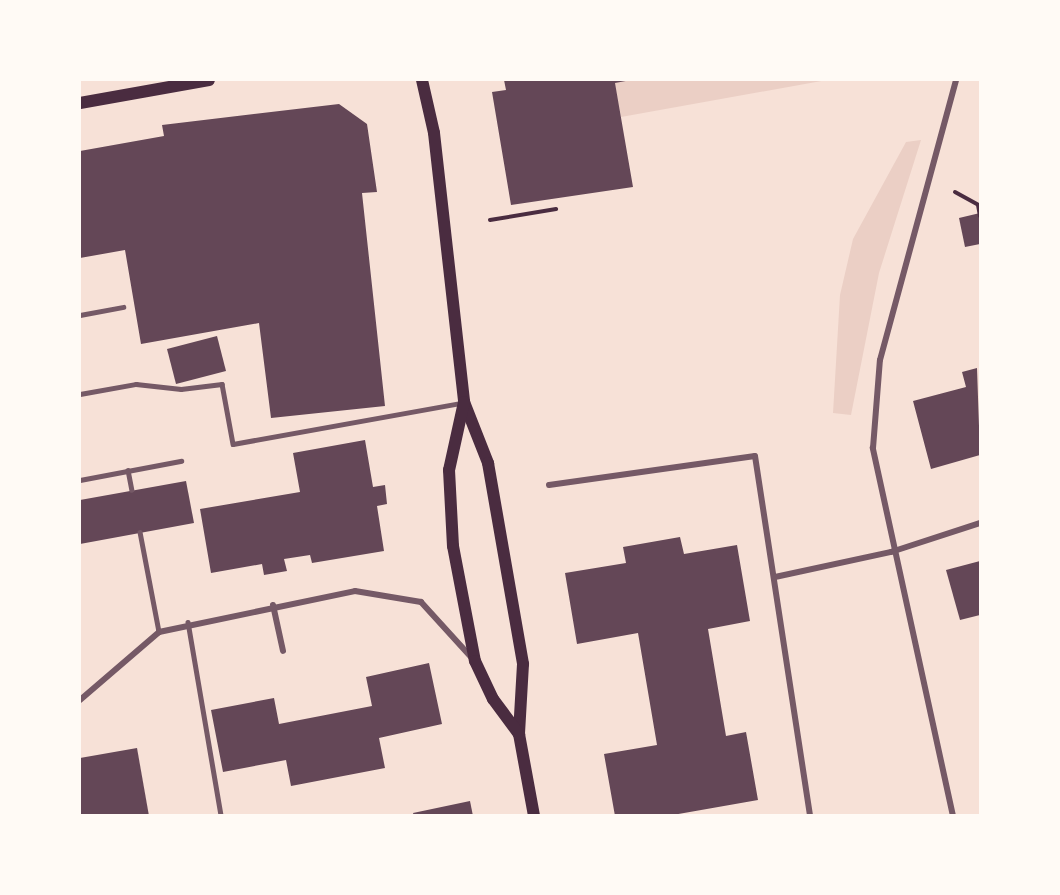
<!DOCTYPE html>
<style>
body{margin:0}
#map{position:relative;width:1060px;height:895px;overflow:hidden;background:#f7e1d7;font-family:"IBM Plex Sans",sans-serif}
div>[style]{position:absolute}
.green>*{inset:0;background:#ebcfc5}
.building>*{inset:0;background:#644757}
.path>*{height:4px;margin:-2px;padding:0 2px;transform-origin:2px;border-radius:2px;background:#4a2c40}
.service>*{height:4.5px;margin:-2.25px;padding:0 2.25px;transform-origin:2.25px;border-radius:2.25px;background:#755966}
.minor>*{height:6px;margin:-3px;padding:0 3px;transform-origin:3px;border-radius:3px;background:#755966}
.secondary>*{height:12px;margin:-6px;padding:0 6px;transform-origin:6px;border-radius:6px;background:#4a2c40}
span{translate:-50% -50%;white-space:nowrap;text-align:center;line-height:1.15;-webkit-text-stroke:4.5px #fffaf5;paint-order:stroke}
.frame{position:absolute;inset:0;border:81px solid #fffaf5;pointer-events:none}
</style>
<div id="map">
<div class="green">
<div style="clip-path:polygon(614px 80px,827px 80px,621px 117px)"></div>
<div style="clip-path:polygon(921px 140px,879px 273px,851px 415px,833px 413px,840px 295px,853px 239px,906px 142px)"></div>
</div>
<div class="building">
<div style="clip-path:polygon(504px 80px,631px 80px,615px 83px,633px 187px,511px 205px,492px 92px,506px 90px)"></div>
<div style="clip-path:polygon(339px 104px,367px 124px,377px 192px,362px 193px,385px 406px,271px 418px,259px 323px,141px 344px,125px 250px,80px 258px,80px 151px,164px 136px,162px 125px)"></div>
<div style="clip-path:polygon(980px 213px,980px 244px,965px 247px,959px 218px)"></div>
<div style="clip-path:polygon(217px 336px,226px 371px,176px 384px,167px 349px)"></div>
<div style="clip-path:polygon(977px 368px,980px 455px,931px 469px,913px 401px,966px 387px,962px 372px)"></div>
<div style="clip-path:polygon(365px 440px,373px 487px,385px 485px,387px 504px,377px 506px,384px 551px,312px 563px,310px 555px,284px 559px,287px 571px,264px 575px,262px 564px,211px 573px,200px 509px,300px 492px,293px 453px)"></div>
<div style="clip-path:polygon(186px 481px,194px 523px,80px 544px,80px 500px)"></div>
<div style="clip-path:polygon(680px 537px,684px 554px,737px 545px,750px 621px,708px 629px,726px 736px,746px 732px,758px 800px,667px 816px,615px 816px,604px 754px,657px 745px,638px 633px,577px 644px,565px 573px,626px 563px,623px 547px)"></div>
<div style="clip-path:polygon(980px 561px,980px 615px,960px 620px,946px 570px)"></div>
<div style="clip-path:polygon(429px 663px,442px 724px,379px 738px,385px 768px,291px 786px,286px 760px,223px 772px,211px 710px,274px 698px,279px 724px,372px 706px,366px 677px)"></div>
<div style="clip-path:polygon(137px 748px,149px 816px,80px 816px,80px 758px)"></div>
<div style="clip-path:polygon(470px 801px,473px 816px,414px 816px,413px 813px)"></div>
</div>
<div class="path">
<div style="left:955px;top:192px;width:26px;rotate:29deg"></div>
<div style="left:978px;top:205px;width:11px;rotate:80deg"></div>
<div style="left:490px;top:220px;width:67px;rotate:-9.5deg"></div>
</div>
<div class="service">
<div style="left:80px;top:315px;width:44px;rotate:-10.5deg"></div>
<div style="left:80px;top:394px;width:57px;rotate:-10.1deg"></div>
<div style="left:136px;top:384px;width:45px;rotate:6.3deg"></div>
<div style="left:181px;top:389px;width:41px;rotate:-7deg"></div>
<div style="left:222px;top:384px;width:61px;rotate:79.6deg"></div>
<div style="left:233px;top:444px;width:233px;rotate:-10.2deg"></div>
<div style="left:128px;top:470px;width:20px;rotate:79deg"></div>
<div style="left:80px;top:480px;width:103px;rotate:-10.7deg"></div>
<div style="left:140px;top:532px;width:102px;rotate:79.2deg"></div>
<div style="left:188px;top:622px;width:197px;rotate:80.3deg"></div>
</div>
<div class="minor">
<div style="left:549px;top:485px;width:208px;rotate:-8deg"></div>
<div style="left:755px;top:456px;width:364px;rotate:81.3deg"></div>
<div style="left:775px;top:577px;width:119px;rotate:-12.2deg"></div>
<div style="left:891px;top:552px;width:94px;rotate:-18deg"></div>
<div style="left:273px;top:605px;width:47px;rotate:77.7deg"></div>
<div style="left:80px;top:700px;width:104px;rotate:-40.7deg"></div>
<div style="left:159px;top:632px;width:200px;rotate:-11.8deg"></div>
<div style="left:355px;top:591px;width:67px;rotate:9.5deg"></div>
<div style="left:421px;top:602px;width:76px;rotate:47.7deg"></div>
<div style="left:953px;top:816px;width:377px;rotate:-102.3deg"></div>
<div style="left:873px;top:448px;width:88px;rotate:-85.5deg"></div>
<div style="left:880px;top:360px;width:290px;rotate:-74.8deg"></div>
</div>
<div class="secondary">
<div style="left:422px;top:80px;width:54px;rotate:77.2deg"></div>
<div style="left:434px;top:133px;width:271px;rotate:83.6deg"></div>
<div style="left:464px;top:402px;width:66px;rotate:68.5deg"></div>
<div style="left:488px;top:463px;width:204px;rotate:80.1deg"></div>
<div style="left:523px;top:664px;width:70px;rotate:93.3deg"></div>
<div style="left:519px;top:734px;width:83px;rotate:79.6deg"></div>
<div style="left:80px;top:103px;width:131px;rotate:-10.1deg"></div>
<div style="left:464px;top:402px;width:70px;rotate:102.4deg"></div>
<div style="left:449px;top:470px;width:76px;rotate:87deg"></div>
<div style="left:453px;top:546px;width:117px;rotate:79.2deg"></div>
<div style="left:475px;top:661px;width:42px;rotate:64.7deg"></div>
<div style="left:493px;top:699px;width:44px;rotate:53.4deg"></div>
</div>
<div class="frame"></div>
</div>
